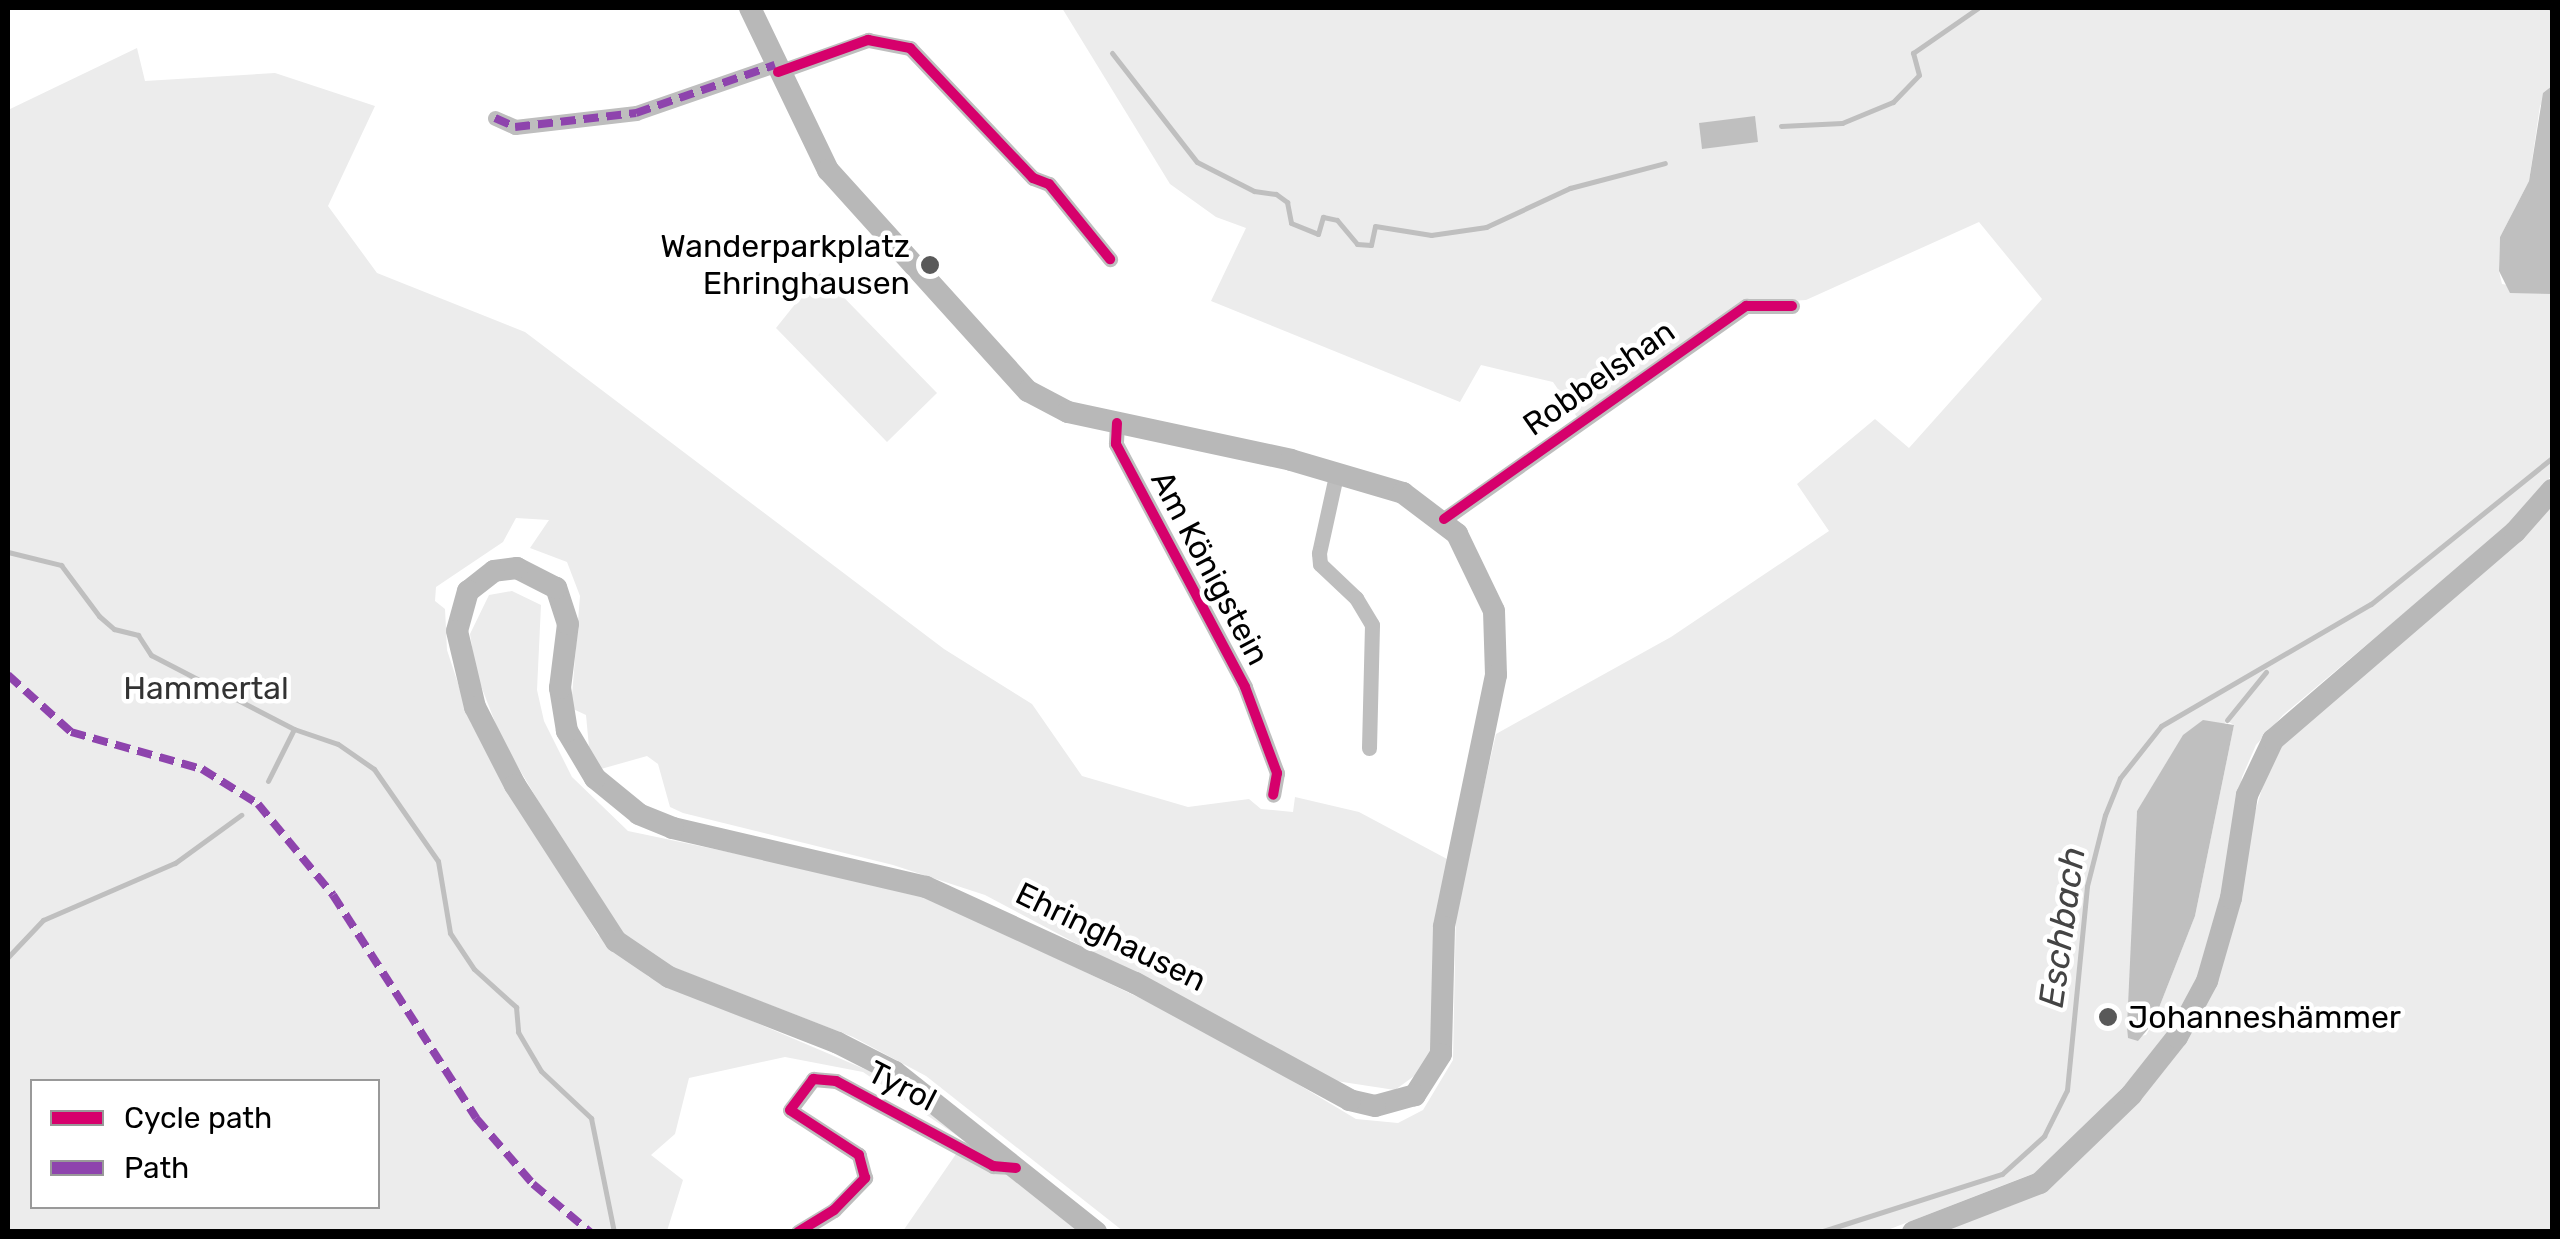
<!DOCTYPE html>
<meta charset="utf-8">
<style>
body{margin:0}
#map{position:relative;width:2560px;height:1239px;overflow:hidden;background:#fff;font-family:Rubik,sans-serif}
div>[style]{position:absolute}
.green>*{inset:0;background:#ececec}
.water>*{inset:0;background:#bfbfbf}
.stream>*{height:5px;margin:-2.5px;padding:0 2.5px;transform-origin:2.5px;border-radius:2.5px;background:#bfbfbf}
.minor>*{height:15px;margin:-7.5px;padding:0 7.5px;transform-origin:7.5px;border-radius:7.5px;background:#bebebe}
.secondary>*{height:22px;margin:-11px;padding:0 11px;transform-origin:11px;border-radius:11px;background:#b8b8b8}
.quiet>*{height:8px;margin-top:-4px;transform-origin:0;background:repeating-linear-gradient(90deg,#8e44ad 0 15px,transparent 0 23px)}
.cycleway>*{height:10px;margin:-5px;padding:0 5px;transform-origin:5px;border-radius:5px;background:#d6006c}
.dots>*{width:28px;height:28px;translate:-50% -50%;box-sizing:border-box;border:5px solid #fff;border-radius:50%}
span{translate:-50% -50%;white-space:nowrap;text-align:center;line-height:1.15;-webkit-text-stroke:9px #fff;paint-order:stroke}
.poi-label{font-size:32px;color:#000}
.right{translate:-100% -50%;text-align:right}
.left{translate:0 -50%;text-align:left}
.street-label{font-size:32px;color:#000}
.park-label{font-size:32px;color:#333}
.water-label{font-size:35px;color:#444;font-style:italic}
.frame{position:absolute;inset:0;border:10px solid #000;pointer-events:none}
.legend{position:absolute;left:30px;top:1079px;width:350px;height:130px;box-sizing:border-box;background:#fff;border:2px solid #999;margin:0;padding:12px 18px;list-style:none;font-size:30px;color:#000}
.legend li{display:flex;align-items:center;gap:20px;height:50px}
.legend b{width:50px;border:2px solid #999}
</style>
<div id="map">
<div class="green">
<div style="clip-path:polygon(evenodd,1062px 8px,2552px 8px,2552px 86px,2540px 106px,2529px 181px,2500px 237px,2499px 271px,2502px 284px,2552px 294px,2552px 475px,2508px 526px,2283px 715px,2256px 745px,2242px 777px,2220px 911px,2188px 1004px,2145px 1064px,2045px 1169px,1885px 1231px,1123px 1231px,926px 1076px,853px 1037px,660px 962px,633px 944px,608px 918px,502px 740px,476px 673px,470px 634px,489px 595px,512px 591px,541px 605px,537px 690px,544px 721px,572px 777px,628px 831px,915px 891px,1211px 1032px,1356px 1119px,1398px 1123px,1423px 1110px,1453px 1060px,1456px 909px,1496px 734px,1671px 637px,1829px 531px,1797px 484px,1875px 419px,1909px 448px,2042px 299px,1979px 222px,1806px 300px,1744px 304px,1577px 417px,1553px 382px,1481px 365px,1460px 402px,1211px 301px,1246px 228px,1216px 217px,1170px 184px,1062px 8px,2227px 721px,2234px 725px,2195px 916px,2153px 1023px,2146px 1035px,2128px 1038px,2137px 811px,2227px 721px)"></div>
<div style="clip-path:polygon(evenodd,137px 48px,145px 81px,275px 73px,375px 106px,328px 206px,377px 273px,525px 332px,944px 649px,1032px 704px,1082px 776px,1188px 807px,1249px 799px,1261px 809px,1293px 812px,1295px 797px,1359px 812px,1447px 859px,1430px 1056px,1421px 1071px,1395px 1090px,1336px 1081px,985px 895px,893px 865px,683px 813px,670px 807px,658px 764px,647px 756px,601px 769px,590px 758px,586px 715px,571px 708px,580px 596px,567px 562px,530px 548px,549px 520px,516px 518px,503px 542px,436px 587px,435px 601px,445px 609px,447px 650px,471px 723px,598px 935px,649px 977px,895px 1082px,1084px 1231px,903px 1231px,965px 1141px,863px 1072px,785px 1057px,689px 1078px,675px 1134px,651px 1155px,683px 1180px,667px 1231px,8px 1232px,8px 110px,137px 48px,32px 1082px,378px 1082px,378px 1206px,32px 1206px,32px 1082px)"></div>
<div style="clip-path:polygon(820px 273px,937px 393px,887px 442px,776px 328px)"></div>
<div style="clip-path:polygon(2552px 501px,2552px 1231px,1936px 1232px,2015px 1204px,2190px 1031px,2272px 755px)"></div>
</div>
<div class="water">
<div style="clip-path:polygon(2552px 86px,2552px 294px,2510px 293px,2499px 271px,2500px 237px,2529px 181px,2543px 93px)"></div>
<div style="clip-path:polygon(1755px 116px,1758px 142px,1702px 149px,1699px 123px)"></div>
<div style="clip-path:polygon(2203px 720px,2234px 725px,2195px 916px,2153px 1023px,2138px 1041px,2128px 1038px,2127px 1027px,2137px 811px,2183px 735px)"></div>
</div>
<div class="stream">
<div style="left:2551px;top:8px;width:2px;rotate:63deg"></div>
<div style="left:1112px;top:53px;width:138px;rotate:52.1deg"></div>
<div style="left:1197px;top:162px;width:64px;rotate:27deg"></div>
<div style="left:1254px;top:191px;width:22px;rotate:8deg"></div>
<div style="left:1276px;top:194px;width:14px;rotate:36deg"></div>
<div style="left:1287px;top:202px;width:21px;rotate:79deg"></div>
<div style="left:1291px;top:223px;width:29px;rotate:22deg"></div>
<div style="left:1318px;top:234px;width:18px;rotate:-74deg"></div>
<div style="left:1323px;top:217px;width:14px;rotate:12deg"></div>
<div style="left:1337px;top:220px;width:31px;rotate:50deg"></div>
<div style="left:1357px;top:244px;width:14px;rotate:4deg"></div>
<div style="left:1371px;top:245px;width:19px;rotate:-78deg"></div>
<div style="left:1375px;top:226px;width:57px;rotate:9.1deg"></div>
<div style="left:1431px;top:235px;width:56px;rotate:-8.3deg"></div>
<div style="left:1486px;top:227px;width:93px;rotate:-24.9deg"></div>
<div style="left:1570px;top:188px;width:98px;rotate:-14.7deg"></div>
<div style="left:1781px;top:126px;width:61px;rotate:-2.8deg"></div>
<div style="left:1842px;top:123px;width:55px;rotate:-22.4deg"></div>
<div style="left:1893px;top:102px;width:37px;rotate:-46deg"></div>
<div style="left:1919px;top:75px;width:23px;rotate:-105deg"></div>
<div style="left:1913px;top:53px;width:79px;rotate:-34.7deg"></div>
<div style="left:8px;top:552px;width:55px;rotate:13.8deg"></div>
<div style="left:61px;top:565px;width:64px;rotate:53.3deg"></div>
<div style="left:99px;top:616px;width:20px;rotate:41deg"></div>
<div style="left:114px;top:629px;width:25px;rotate:14deg"></div>
<div style="left:138px;top:635px;width:24px;rotate:57deg"></div>
<div style="left:151px;top:655px;width:161px;rotate:27.4deg"></div>
<div style="left:294px;top:729px;width:46px;rotate:18.8deg"></div>
<div style="left:338px;top:744px;width:44px;rotate:34.8deg"></div>
<div style="left:374px;top:769px;width:112px;rotate:55.2deg"></div>
<div style="left:438px;top:861px;width:73px;rotate:80.5deg"></div>
<div style="left:450px;top:933px;width:43px;rotate:56.3deg"></div>
<div style="left:474px;top:969px;width:57px;rotate:42.1deg"></div>
<div style="left:516px;top:1007px;width:25px;rotate:85deg"></div>
<div style="left:518px;top:1032px;width:45px;rotate:59.5deg"></div>
<div style="left:541px;top:1071px;width:69px;rotate:43.2deg"></div>
<div style="left:591px;top:1118px;width:116px;rotate:78.6deg"></div>
<div style="left:2227px;top:720px;width:62px;rotate:-50.9deg"></div>
<div style="left:268px;top:781px;width:58px;rotate:-63.4deg"></div>
<div style="left:8px;top:957px;width:51px;rotate:-46.6deg"></div>
<div style="left:43px;top:920px;width:144px;rotate:-23.4deg"></div>
<div style="left:175px;top:863px;width:82px;rotate:-36deg"></div>
<div style="left:1820px;top:1232px;width:191px;rotate:-17.7deg"></div>
<div style="left:2002px;top:1174px;width:57px;rotate:-42.1deg"></div>
<div style="left:2044px;top:1136px;width:51px;rotate:-63.4deg"></div>
<div style="left:2067px;top:1090px;width:205px;rotate:-84.4deg"></div>
<div style="left:2087px;top:886px;width:73px;rotate:-75.8deg"></div>
<div style="left:2105px;top:815px;width:40px;rotate:-68deg"></div>
<div style="left:2120px;top:778px;width:66px;rotate:-51.7deg"></div>
<div style="left:2161px;top:726px;width:243px;rotate:-30.2deg"></div>
<div style="left:2371px;top:604px;width:233px;rotate:-38.9deg"></div>
</div>
<div class="minor">
<div style="left:778px;top:72px;width:96px;rotate:-19.6deg"></div>
<div style="left:868px;top:40px;width:43px;rotate:10.8deg"></div>
<div style="left:910px;top:48px;width:179px;rotate:46.6deg"></div>
<div style="left:1033px;top:178px;width:17px;rotate:21deg"></div>
<div style="left:1049px;top:184px;width:97px;rotate:50.9deg"></div>
<div style="left:495px;top:118px;width:22px;rotate:24deg"></div>
<div style="left:515px;top:127px;width:122px;rotate:-6.6deg"></div>
<div style="left:636px;top:113px;width:147px;rotate:-19.1deg"></div>
<div style="left:1117px;top:423px;width:21px;rotate:93deg"></div>
<div style="left:1116px;top:444px;width:275px;rotate:62deg"></div>
<div style="left:1245px;top:687px;width:92px;rotate:69.6deg"></div>
<div style="left:1277px;top:773px;width:22px;rotate:100deg"></div>
<div style="left:1337px;top:471px;width:84px;rotate:102.4deg"></div>
<div style="left:1319px;top:553px;width:11px;rotate:85deg"></div>
<div style="left:1320px;top:564px;width:50px;rotate:43.4deg"></div>
<div style="left:1356px;top:598px;width:31px;rotate:59deg"></div>
<div style="left:1372px;top:625px;width:123px;rotate:91.4deg"></div>
<div style="left:1444px;top:519px;width:370px;rotate:-35.2deg"></div>
<div style="left:1746px;top:306px;width:46px"></div>
<div style="left:798px;top:1232px;width:42px;rotate:-31.4deg"></div>
<div style="left:834px;top:1210px;width:45px;rotate:-45.9deg"></div>
<div style="left:865px;top:1178px;width:24px;rotate:-105deg"></div>
<div style="left:859px;top:1155px;width:82px;rotate:-146.9deg"></div>
<div style="left:790px;top:1110px;width:39px;rotate:-53deg"></div>
<div style="left:813px;top:1079px;width:23px;rotate:5deg"></div>
<div style="left:836px;top:1081px;width:179px;rotate:28.4deg"></div>
<div style="left:993px;top:1166px;width:19px;rotate:3deg"></div>
</div>
<div class="secondary">
<div style="left:750px;top:8px;width:180px;rotate:64.3deg"></div>
<div style="left:828px;top:170px;width:298px;rotate:47.9deg"></div>
<div style="left:1028px;top:391px;width:45px;rotate:27.7deg"></div>
<div style="left:1068px;top:412px;width:228px;rotate:12.1deg"></div>
<div style="left:1291px;top:460px;width:117px;rotate:16.4deg"></div>
<div style="left:1403px;top:493px;width:68px;rotate:37.2deg"></div>
<div style="left:1457px;top:534px;width:85px;rotate:64.3deg"></div>
<div style="left:1494px;top:611px;width:64px;rotate:88.2deg"></div>
<div style="left:1496px;top:675px;width:257px;rotate:101.7deg"></div>
<div style="left:1444px;top:927px;width:127px;rotate:91.4deg"></div>
<div style="left:1441px;top:1054px;width:49px;rotate:122.4deg"></div>
<div style="left:1415px;top:1095px;width:41px;rotate:164.6deg"></div>
<div style="left:1375px;top:1106px;width:26px;rotate:-167deg"></div>
<div style="left:1350px;top:1100px;width:245px;rotate:-151.4deg"></div>
<div style="left:1135px;top:983px;width:230px;rotate:-155.3deg"></div>
<div style="left:926px;top:887px;width:260px;rotate:-166.9deg"></div>
<div style="left:673px;top:828px;width:37px;rotate:-158deg"></div>
<div style="left:639px;top:814px;width:57px;rotate:-140.7deg"></div>
<div style="left:595px;top:778px;width:55px;rotate:-120.8deg"></div>
<div style="left:567px;top:731px;width:44px;rotate:-99.2deg"></div>
<div style="left:560px;top:688px;width:64px;rotate:-82.9deg"></div>
<div style="left:568px;top:624px;width:38px;rotate:-108deg"></div>
<div style="left:556px;top:588px;width:44px;rotate:-152.9deg"></div>
<div style="left:517px;top:568px;width:23px;rotate:173deg"></div>
<div style="left:494px;top:571px;width:33px;rotate:142deg"></div>
<div style="left:468px;top:591px;width:41px;rotate:105.4deg"></div>
<div style="left:457px;top:631px;width:78px;rotate:76.7deg"></div>
<div style="left:475px;top:707px;width:88px;rotate:62.9deg"></div>
<div style="left:515px;top:785px;width:186px;rotate:57.1deg"></div>
<div style="left:616px;top:941px;width:64px;rotate:34.2deg"></div>
<div style="left:669px;top:977px;width:181px;rotate:21.3deg"></div>
<div style="left:838px;top:1043px;width:64px;rotate:27deg"></div>
<div style="left:895px;top:1072px;width:257px;rotate:38.5deg"></div>
<div style="left:1913px;top:1232px;width:136px;rotate:-21.1deg"></div>
<div style="left:2040px;top:1183px;width:127px;rotate:-44deg"></div>
<div style="left:2131px;top:1095px;width:74px;rotate:-51.6deg"></div>
<div style="left:2177px;top:1037px;width:64px;rotate:-61.8deg"></div>
<div style="left:2207px;top:981px;width:86px;rotate:-73.9deg"></div>
<div style="left:2231px;top:898px;width:104px;rotate:-81.2deg"></div>
<div style="left:2247px;top:795px;width:61px;rotate:-64.7deg"></div>
<div style="left:2273px;top:740px;width:319px;rotate:-40.7deg"></div>
<div style="left:2515px;top:532px;width:56px;rotate:-48.6deg"></div>
</div>
<div class="quiet">
<div style="left:495px;top:118px;width:22px;rotate:24deg"></div>
<div style="left:515px;top:127px;width:122px;rotate:-6.6deg"></div>
<div style="left:636px;top:113px;width:147px;rotate:-19.1deg"></div>
<div style="left:8px;top:675px;width:85px;rotate:42.1deg"></div>
<div style="left:71px;top:732px;width:136px;rotate:15.8deg"></div>
<div style="left:202px;top:769px;width:66px;rotate:32deg"></div>
<div style="left:258px;top:804px;width:118px;rotate:50.5deg"></div>
<div style="left:333px;top:895px;width:265px;rotate:57.3deg"></div>
<div style="left:476px;top:1118px;width:87px;rotate:49.2deg"></div>
<div style="left:533px;top:1184px;width:75px;rotate:40.1deg"></div>
</div>
<div class="cycleway">
<div style="left:778px;top:72px;width:96px;rotate:-19.6deg"></div>
<div style="left:868px;top:40px;width:43px;rotate:10.8deg"></div>
<div style="left:910px;top:48px;width:179px;rotate:46.6deg"></div>
<div style="left:1033px;top:178px;width:17px;rotate:21deg"></div>
<div style="left:1049px;top:184px;width:97px;rotate:50.9deg"></div>
<div style="left:1117px;top:423px;width:21px;rotate:93deg"></div>
<div style="left:1116px;top:444px;width:275px;rotate:62deg"></div>
<div style="left:1245px;top:687px;width:92px;rotate:69.6deg"></div>
<div style="left:1277px;top:773px;width:22px;rotate:100deg"></div>
<div style="left:1444px;top:519px;width:370px;rotate:-35.2deg"></div>
<div style="left:1746px;top:306px;width:46px"></div>
<div style="left:798px;top:1232px;width:42px;rotate:-31.4deg"></div>
<div style="left:834px;top:1210px;width:45px;rotate:-45.9deg"></div>
<div style="left:865px;top:1178px;width:24px;rotate:-105deg"></div>
<div style="left:859px;top:1155px;width:82px;rotate:-146.9deg"></div>
<div style="left:790px;top:1110px;width:39px;rotate:-53deg"></div>
<div style="left:813px;top:1079px;width:23px;rotate:5deg"></div>
<div style="left:836px;top:1081px;width:179px;rotate:28.4deg"></div>
<div style="left:993px;top:1166px;width:23px;rotate:5deg"></div>
</div>
<div class="dots">
<div style="left:930px;top:265px;background:#595959"></div>
<div style="left:2108px;top:1017px;background:#595959"></div>
</div>
<div class="poi-label">
<span class="right" style="left:910px;top:265px">Wanderparkplatz<br>Ehringhausen</span>
<span class="left" style="left:2128px;top:1017px">Johanneshämmer</span>
</div>
<div class="street-label">
<span style="left:1599px;top:378px;rotate:-35deg">Robbelshan</span>
<span style="left:1210px;top:568px;rotate:62deg">Am Königstein</span>
<span style="left:1111px;top:937px;rotate:26deg">Ehringhausen</span>
<span style="left:902px;top:1086px;rotate:27deg">Tyrol</span>
</div>
<div class="park-label">
<span style="left:206px;top:688px">Hammertal</span>
</div>
<div class="water-label">
<span style="left:2062px;top:927px;rotate:-82deg">Eschbach</span>
</div>
<div class="frame"></div>
<ul class="legend">
<li><b style="height:12px;background:#d6006c"></b>Cycle path</li>
<li><b style="height:12px;background:#8e44ad"></b>Path</li>
</ul>
</div>
